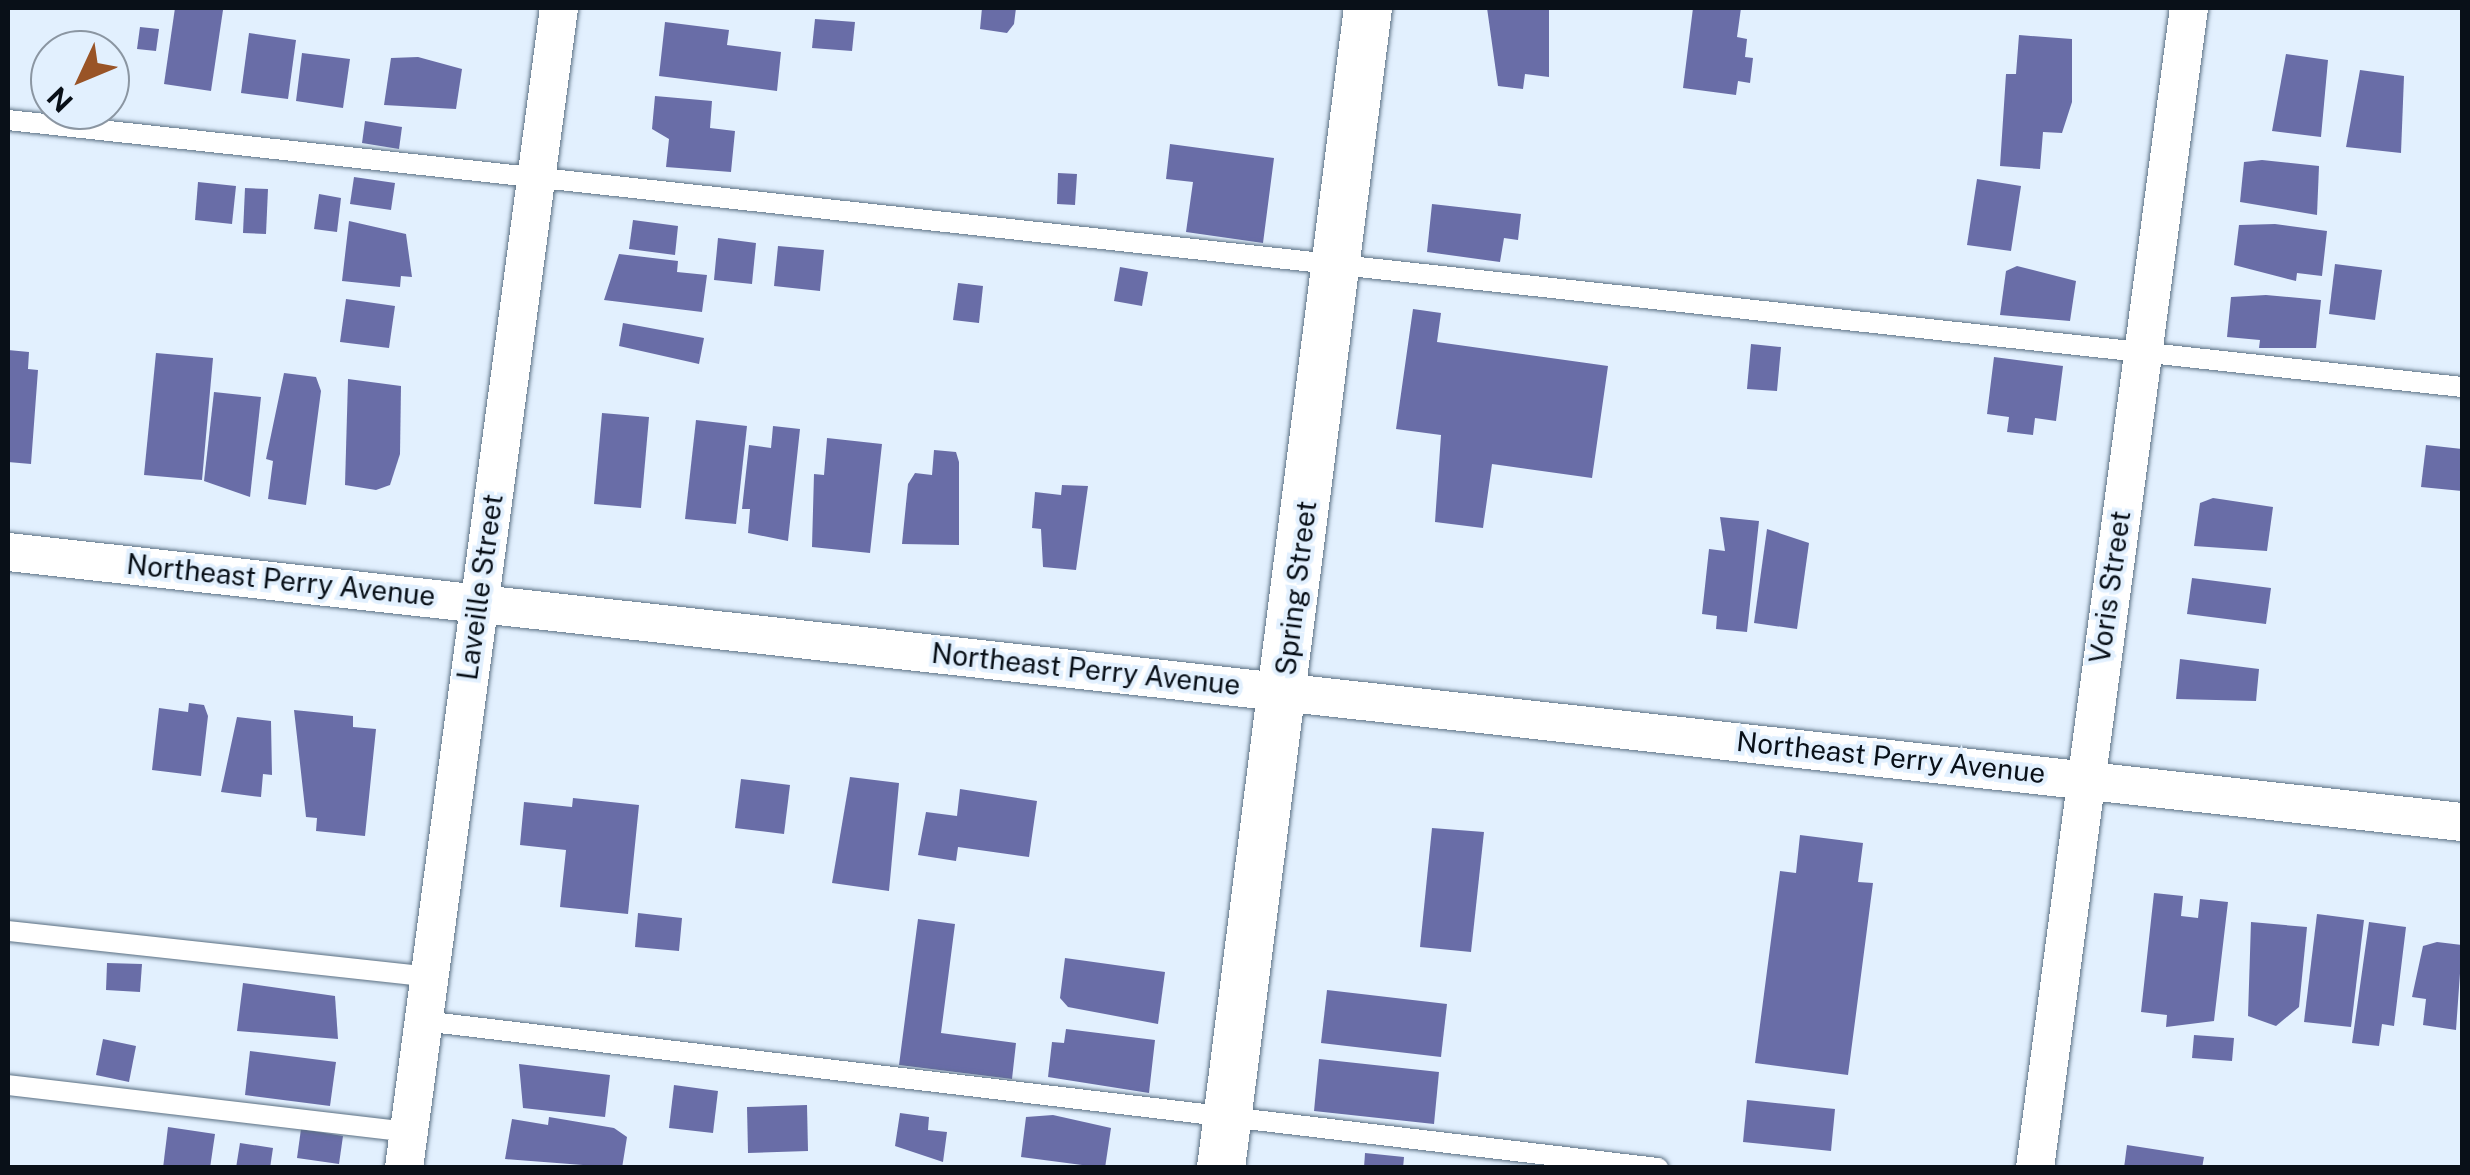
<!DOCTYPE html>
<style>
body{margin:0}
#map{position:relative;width:2470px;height:1175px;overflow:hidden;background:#e2f0fe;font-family:"Public Sans",sans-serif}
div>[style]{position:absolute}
.building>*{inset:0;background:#696da7}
.roads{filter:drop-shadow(0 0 2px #5a6f82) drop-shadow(0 0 2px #5a6f82)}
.service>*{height:20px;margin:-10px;padding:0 10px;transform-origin:10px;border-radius:10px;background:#fff}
.minor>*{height:38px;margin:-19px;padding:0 19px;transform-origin:19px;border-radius:19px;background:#fff}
.tertiary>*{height:48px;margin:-24px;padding:0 24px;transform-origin:24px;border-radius:24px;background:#fff}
span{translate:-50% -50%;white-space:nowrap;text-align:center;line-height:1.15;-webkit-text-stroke:8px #e2f0fe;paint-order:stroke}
.street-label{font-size:28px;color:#091018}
.frame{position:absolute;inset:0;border:10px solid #091018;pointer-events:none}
.north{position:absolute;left:30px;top:30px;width:100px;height:100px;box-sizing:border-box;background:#e2f0fe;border:2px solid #8b96a2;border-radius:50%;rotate:226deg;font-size:28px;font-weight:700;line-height:40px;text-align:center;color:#091018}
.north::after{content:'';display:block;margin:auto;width:35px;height:45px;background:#995427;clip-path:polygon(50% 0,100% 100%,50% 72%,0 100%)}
</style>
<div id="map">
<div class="building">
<div style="clip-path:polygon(175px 8px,223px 10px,211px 91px,164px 84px)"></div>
<div style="clip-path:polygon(982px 8px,1016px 8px,1014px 24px,1007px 33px,980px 29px)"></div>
<div style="clip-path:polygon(1487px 8px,1549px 8px,1549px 77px,1525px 74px,1523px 89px,1498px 86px)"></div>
<div style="clip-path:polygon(1693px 8px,1741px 8px,1737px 37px,1747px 39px,1745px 57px,1753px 58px,1750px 83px,1738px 81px,1736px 95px,1683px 88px)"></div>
<div style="clip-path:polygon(815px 19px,855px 22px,852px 51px,812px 48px)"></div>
<div style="clip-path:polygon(665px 22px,729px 30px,727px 45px,781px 52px,777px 91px,659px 76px)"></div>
<div style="clip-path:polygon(140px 27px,159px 29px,156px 51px,137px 49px)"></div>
<div style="clip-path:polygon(249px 33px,296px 40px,288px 99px,241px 93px)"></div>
<div style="clip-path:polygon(2019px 35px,2072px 39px,2072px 102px,2062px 133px,2043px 132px,2040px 169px,2000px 166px,2006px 74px,2016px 74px)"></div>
<div style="clip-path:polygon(302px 53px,350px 59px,343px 108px,296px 101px)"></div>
<div style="clip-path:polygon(2286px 54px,2328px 60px,2321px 137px,2272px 131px)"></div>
<div style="clip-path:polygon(418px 57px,462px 69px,456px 109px,384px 105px,391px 58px)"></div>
<div style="clip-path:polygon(2360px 70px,2404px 76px,2401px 153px,2346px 147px)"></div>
<div style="clip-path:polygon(655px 96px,712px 101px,710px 128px,735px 131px,731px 172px,666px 167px,669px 139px,652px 129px)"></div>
<div style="clip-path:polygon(365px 121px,402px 127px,399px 149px,362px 143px)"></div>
<div style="clip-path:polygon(1170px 144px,1274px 158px,1263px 243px,1186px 232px,1193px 182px,1166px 179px)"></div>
<div style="clip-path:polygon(2262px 160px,2319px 166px,2317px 215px,2240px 202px,2244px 162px)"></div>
<div style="clip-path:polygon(1058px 173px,1077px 174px,1075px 205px,1057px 204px)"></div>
<div style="clip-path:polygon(354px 177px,395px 183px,391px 210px,350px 204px)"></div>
<div style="clip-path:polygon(1977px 179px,2021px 186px,2011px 251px,1967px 245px)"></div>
<div style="clip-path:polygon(198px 182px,236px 186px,232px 224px,195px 220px)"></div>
<div style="clip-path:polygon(245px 188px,268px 189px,266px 234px,243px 233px)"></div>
<div style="clip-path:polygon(319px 194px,341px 198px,337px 232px,314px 229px)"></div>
<div style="clip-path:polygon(1432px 204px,1521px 214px,1518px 240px,1504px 238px,1500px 262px,1427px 252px)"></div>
<div style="clip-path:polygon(633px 220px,678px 226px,675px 255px,629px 249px)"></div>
<div style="clip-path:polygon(349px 221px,406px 234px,412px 277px,401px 276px,400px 287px,342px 281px)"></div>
<div style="clip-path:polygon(2275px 224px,2327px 231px,2322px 276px,2297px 273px,2296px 281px,2234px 265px,2239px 225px)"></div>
<div style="clip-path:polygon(718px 238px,756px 243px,752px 284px,714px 280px)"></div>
<div style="clip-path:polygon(778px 246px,824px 250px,820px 291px,774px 286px)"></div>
<div style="clip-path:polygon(619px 254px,678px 261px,677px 272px,707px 275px,702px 312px,604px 300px)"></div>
<div style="clip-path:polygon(2335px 264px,2382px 270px,2375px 320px,2329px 314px)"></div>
<div style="clip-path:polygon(2017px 266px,2076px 281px,2070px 321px,2000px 315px,2006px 271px)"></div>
<div style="clip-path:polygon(1120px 267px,1148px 272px,1142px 306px,1114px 301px)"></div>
<div style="clip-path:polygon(958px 283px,983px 286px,979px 323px,953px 320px)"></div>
<div style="clip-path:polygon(2266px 295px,2321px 300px,2316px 348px,2259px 348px,2260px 340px,2227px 337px,2231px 297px)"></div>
<div style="clip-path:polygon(346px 299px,395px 306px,389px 348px,340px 342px)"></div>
<div style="clip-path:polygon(1413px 309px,1441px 313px,1437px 342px,1608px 366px,1592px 478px,1492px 464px,1483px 528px,1435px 522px,1441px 435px,1396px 429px)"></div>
<div style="clip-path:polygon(623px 323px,704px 338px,699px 364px,619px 346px)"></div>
<div style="clip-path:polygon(1751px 344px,1781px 347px,1777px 391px,1747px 389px)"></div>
<div style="clip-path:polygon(8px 350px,29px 352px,28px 369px,38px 370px,31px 464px,8px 462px)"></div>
<div style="clip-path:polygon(156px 353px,213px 358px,202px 480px,144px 475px)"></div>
<div style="clip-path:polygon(1994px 357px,2063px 366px,2056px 421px,2035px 418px,2033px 435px,2007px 432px,2009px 417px,1987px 414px)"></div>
<div style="clip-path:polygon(284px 373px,316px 377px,321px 391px,306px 505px,268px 499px,273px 461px,266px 459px)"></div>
<div style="clip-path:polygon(348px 379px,401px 386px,400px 454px,390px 485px,376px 490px,345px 485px)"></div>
<div style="clip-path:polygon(214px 392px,261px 397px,250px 497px,204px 481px)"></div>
<div style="clip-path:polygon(602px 413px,649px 417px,641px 508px,594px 504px)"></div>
<div style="clip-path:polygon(696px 420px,747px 426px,736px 524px,685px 519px)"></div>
<div style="clip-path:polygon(773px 426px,800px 429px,788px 541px,748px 533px,750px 509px,742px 509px,749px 445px,771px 448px)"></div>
<div style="clip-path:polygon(827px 438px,882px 444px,870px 553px,812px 547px,814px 474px,824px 475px)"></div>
<div style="clip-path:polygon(2426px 445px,2462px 449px,2462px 491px,2421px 487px)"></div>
<div style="clip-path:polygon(934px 450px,956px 452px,959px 462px,959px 545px,902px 544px,908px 484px,915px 473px,932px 475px)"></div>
<div style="clip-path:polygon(1062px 485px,1088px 486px,1076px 570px,1043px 567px,1041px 529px,1032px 528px,1035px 492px,1061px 495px)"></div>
<div style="clip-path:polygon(2213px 498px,2273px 507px,2267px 551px,2194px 546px,2200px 503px)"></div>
<div style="clip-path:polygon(1720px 517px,1759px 521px,1747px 632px,1716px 629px,1717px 616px,1702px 614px,1709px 549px,1725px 551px)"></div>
<div style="clip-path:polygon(1767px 529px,1809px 543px,1797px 629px,1754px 623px)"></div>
<div style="clip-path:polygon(2192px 578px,2271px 588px,2266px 624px,2187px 614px)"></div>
<div style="clip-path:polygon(2180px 659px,2259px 669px,2256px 701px,2176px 699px)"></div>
<div style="clip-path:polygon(189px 703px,204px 705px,208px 716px,201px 776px,152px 770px,159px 708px,188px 712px)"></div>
<div style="clip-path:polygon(294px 710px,353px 716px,353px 727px,376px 729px,365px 836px,316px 831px,317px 818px,306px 817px)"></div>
<div style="clip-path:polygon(237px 717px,271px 721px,272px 775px,263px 774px,261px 797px,221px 792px)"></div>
<div style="clip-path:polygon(850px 777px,899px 783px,889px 891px,832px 883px)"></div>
<div style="clip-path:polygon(741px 779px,790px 785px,784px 834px,735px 828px)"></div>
<div style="clip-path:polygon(960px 789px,1037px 801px,1029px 857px,958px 847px,956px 861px,918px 855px,926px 812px,957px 816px)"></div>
<div style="clip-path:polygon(573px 798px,639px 805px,628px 914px,560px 907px,566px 850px,520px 845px,524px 802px,572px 807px)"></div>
<div style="clip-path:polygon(1432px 828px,1484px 832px,1471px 952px,1420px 947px)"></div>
<div style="clip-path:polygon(1800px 835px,1863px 843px,1858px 882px,1873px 883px,1848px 1075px,1755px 1063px,1780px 871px,1796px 873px)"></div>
<div style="clip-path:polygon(2154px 893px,2183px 896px,2181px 916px,2198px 918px,2200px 899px,2228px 902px,2214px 1021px,2166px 1027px,2167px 1015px,2141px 1012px)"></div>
<div style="clip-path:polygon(638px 913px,682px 918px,679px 951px,635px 947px)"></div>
<div style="clip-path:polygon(2317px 914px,2364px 920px,2351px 1027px,2304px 1022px)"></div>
<div style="clip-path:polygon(918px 919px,955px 924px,941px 1033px,1016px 1043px,1012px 1079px,899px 1065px)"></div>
<div style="clip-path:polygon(2251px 922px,2307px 927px,2299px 1007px,2276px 1026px,2248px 1016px)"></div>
<div style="clip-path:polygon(2369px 922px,2406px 927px,2394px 1026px,2382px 1024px,2379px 1046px,2352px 1043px)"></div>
<div style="clip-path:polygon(2437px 942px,2462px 945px,2456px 1030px,2423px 1025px,2426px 999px,2412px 997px,2423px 946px)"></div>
<div style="clip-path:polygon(1065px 958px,1165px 972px,1158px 1024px,1068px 1007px,1060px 998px)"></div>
<div style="clip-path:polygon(107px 963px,142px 964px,140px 992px,106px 990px)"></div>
<div style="clip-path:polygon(243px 983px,335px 996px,338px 1039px,237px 1031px)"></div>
<div style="clip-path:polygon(1327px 990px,1447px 1004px,1441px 1057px,1321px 1043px)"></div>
<div style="clip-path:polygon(1066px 1029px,1155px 1040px,1149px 1093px,1048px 1077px,1052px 1042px,1064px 1043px)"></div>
<div style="clip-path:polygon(2194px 1035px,2234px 1038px,2232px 1061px,2192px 1058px)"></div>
<div style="clip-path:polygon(103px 1039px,136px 1046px,129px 1082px,96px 1075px)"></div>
<div style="clip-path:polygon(250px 1051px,336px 1062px,330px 1106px,245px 1095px)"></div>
<div style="clip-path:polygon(1319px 1059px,1439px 1072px,1434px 1124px,1314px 1111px)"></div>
<div style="clip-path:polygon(519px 1064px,610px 1075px,605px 1117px,523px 1108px)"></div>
<div style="clip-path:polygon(674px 1085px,718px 1091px,713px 1133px,669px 1128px)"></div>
<div style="clip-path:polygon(1747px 1100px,1835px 1109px,1831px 1151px,1743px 1142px)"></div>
<div style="clip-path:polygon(807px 1105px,808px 1151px,748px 1153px,747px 1107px)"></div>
<div style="clip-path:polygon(900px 1113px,929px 1117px,928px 1130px,947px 1132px,943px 1162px,895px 1146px)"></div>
<div style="clip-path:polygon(1053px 1115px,1111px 1128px,1105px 1168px,1021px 1157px,1026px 1117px)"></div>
<div style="clip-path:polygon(549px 1117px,614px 1128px,627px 1137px,622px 1168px,505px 1159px,512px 1119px,548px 1125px)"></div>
<div style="clip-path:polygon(168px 1127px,215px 1134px,210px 1168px,163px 1168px)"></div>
<div style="clip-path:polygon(301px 1129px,343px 1136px,339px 1164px,297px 1158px)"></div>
<div style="clip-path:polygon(240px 1143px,273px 1148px,270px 1168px,236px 1168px)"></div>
<div style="clip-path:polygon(2127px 1145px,2204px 1157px,2202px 1168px,2124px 1168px)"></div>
<div style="clip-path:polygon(1365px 1153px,1404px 1157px,1403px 1168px,1364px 1168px)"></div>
</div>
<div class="roads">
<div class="service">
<div style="left:8px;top:120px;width:2468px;rotate:6.21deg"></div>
<div style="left:8px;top:931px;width:424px;rotate:6.2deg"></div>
<div style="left:423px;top:1021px;width:1244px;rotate:6.79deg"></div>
<div style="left:8px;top:1085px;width:403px;rotate:6.7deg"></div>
</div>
<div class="minor">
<div style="left:8px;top:552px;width:2469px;rotate:6.28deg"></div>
<div style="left:404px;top:1168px;width:1170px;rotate:-82.39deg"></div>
<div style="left:2035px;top:1168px;width:1170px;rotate:-82.44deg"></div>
</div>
<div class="tertiary">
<div style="left:1221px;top:1168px;width:1169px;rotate:-82.78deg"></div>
</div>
</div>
<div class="street-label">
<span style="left:281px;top:580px;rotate:6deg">Northeast Perry Avenue</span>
<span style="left:480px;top:587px;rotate:-82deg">Laveille Street</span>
<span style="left:2110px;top:587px;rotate:-82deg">Voris Street</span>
<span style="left:1296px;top:588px;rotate:-83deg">Spring Street</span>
<span style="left:1086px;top:669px;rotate:6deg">Northeast Perry Avenue</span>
<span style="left:1891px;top:757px;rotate:6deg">Northeast Perry Avenue</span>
</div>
<div class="frame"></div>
<div class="north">N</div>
</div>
